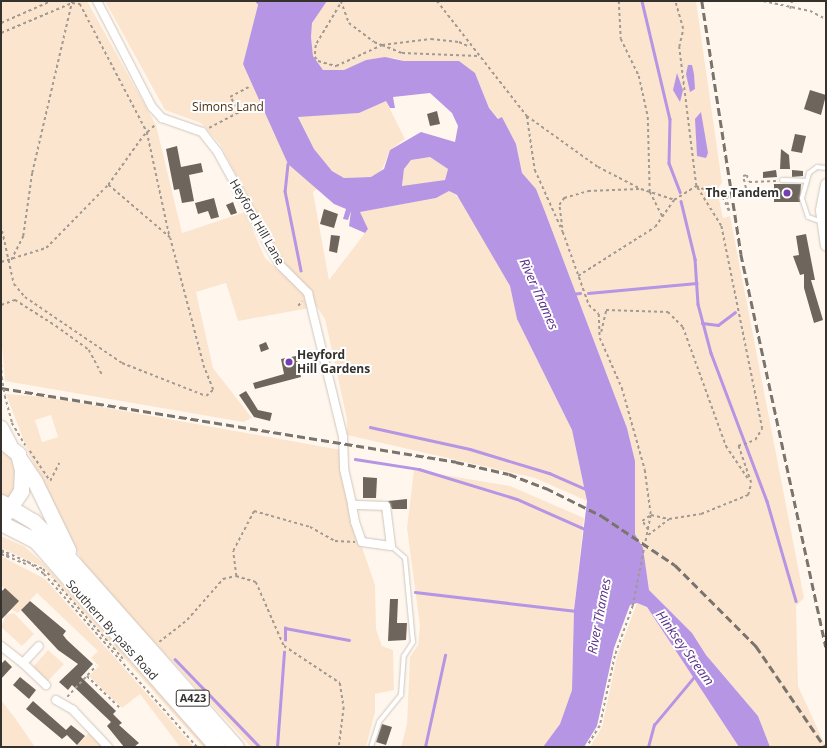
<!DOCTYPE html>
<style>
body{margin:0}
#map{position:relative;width:827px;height:748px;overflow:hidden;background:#fff7ee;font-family:"Open Sans",sans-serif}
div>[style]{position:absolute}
.green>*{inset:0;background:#fce5ce}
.water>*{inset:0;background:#b595e4}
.stream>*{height:2.5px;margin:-1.25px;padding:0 1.25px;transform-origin:1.25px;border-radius:1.25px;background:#b595e4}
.building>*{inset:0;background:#6e665d}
.path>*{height:1.5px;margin-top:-0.75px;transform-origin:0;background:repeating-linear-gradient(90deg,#a09a93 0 3px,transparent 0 6px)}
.roads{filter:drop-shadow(0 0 1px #d0c6bc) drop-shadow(0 0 1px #d0c6bc)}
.lane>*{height:4px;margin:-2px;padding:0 2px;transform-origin:2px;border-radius:2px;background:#fff}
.street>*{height:8px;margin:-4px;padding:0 4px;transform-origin:4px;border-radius:4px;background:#fff}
.secondary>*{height:11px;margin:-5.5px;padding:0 5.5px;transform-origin:5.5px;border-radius:5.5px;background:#fff}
.primary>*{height:13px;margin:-6.5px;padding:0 6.5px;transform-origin:6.5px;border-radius:6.5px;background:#fff}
.highway>*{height:15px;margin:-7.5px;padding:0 7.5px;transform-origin:7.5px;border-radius:7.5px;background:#fff}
.rail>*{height:2.5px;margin-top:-1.25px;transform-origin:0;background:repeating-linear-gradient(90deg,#7a746e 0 8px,transparent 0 12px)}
.path-bridge>*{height:1.5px;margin-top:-0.75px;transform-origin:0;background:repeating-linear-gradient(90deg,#a09a93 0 3px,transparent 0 6px)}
.dots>*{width:11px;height:11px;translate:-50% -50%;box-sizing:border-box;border:2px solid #fff;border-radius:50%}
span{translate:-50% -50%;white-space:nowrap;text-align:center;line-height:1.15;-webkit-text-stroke:4px #fff;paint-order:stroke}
.shield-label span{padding:1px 3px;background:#fff;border:1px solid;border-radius:3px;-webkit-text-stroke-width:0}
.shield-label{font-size:11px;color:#35312d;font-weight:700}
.park-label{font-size:12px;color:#4b3112}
.poi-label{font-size:12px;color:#35312d;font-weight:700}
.right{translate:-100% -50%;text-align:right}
.left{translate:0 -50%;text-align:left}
.street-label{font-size:12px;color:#35312d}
.water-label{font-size:13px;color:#5b2f8a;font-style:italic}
.frame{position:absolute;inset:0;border:2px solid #35312d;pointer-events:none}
</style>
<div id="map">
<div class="green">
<div style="clip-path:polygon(1px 1px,87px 1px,156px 125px,182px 233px,245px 212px,265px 258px,304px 293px,310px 308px,238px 321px,226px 283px,196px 292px,213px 368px,252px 418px,243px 422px,5px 381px,1px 334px)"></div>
<div style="clip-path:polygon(105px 1px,259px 1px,243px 64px,304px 177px,317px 189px,313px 192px,329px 280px,368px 229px,360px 212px,436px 198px,449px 191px,460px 198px,510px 286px,517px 319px,572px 430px,587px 501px,535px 478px,347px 435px,347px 419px,325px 319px,297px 277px,283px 264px,220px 144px,201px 123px,165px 110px)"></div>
<div style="clip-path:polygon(327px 1px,696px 1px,722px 183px,717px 190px,723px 218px,730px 216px,804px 598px,796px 606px,798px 686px,826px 747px,770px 747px,758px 716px,706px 655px,692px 633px,649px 590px,643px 549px,635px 534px,635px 461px,627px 428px,547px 217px,522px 173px,516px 144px,502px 117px,499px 119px,489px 108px,475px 73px,440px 61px,404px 61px,395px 58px,366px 60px,344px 70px,323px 70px,313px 56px,311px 37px,312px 23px)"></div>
<div style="clip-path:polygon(386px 101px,405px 139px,390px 150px,380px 175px,371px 177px,344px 178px,332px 171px,314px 149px,298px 116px,359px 113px)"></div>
<div style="clip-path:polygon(430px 157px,448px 169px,445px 180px,402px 187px,404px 169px,411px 160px)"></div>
<div style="clip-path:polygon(evenodd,6px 394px,46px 397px,341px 450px,352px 518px,375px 585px,376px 629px,382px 646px,393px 650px,394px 690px,375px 694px,375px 712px,366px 747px,251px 747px,85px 567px,28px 452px,6px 394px,51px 415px,58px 437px,42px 442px,35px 420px,51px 415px)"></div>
<div style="clip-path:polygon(1px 447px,13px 458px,18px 480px,8px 501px,1px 497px)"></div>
<div style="clip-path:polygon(414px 470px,510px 486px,584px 518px,574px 610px,572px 690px,560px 724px,543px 747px,401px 747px,407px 724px,410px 657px,418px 645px,420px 626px,407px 528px)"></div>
<div style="clip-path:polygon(1px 536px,25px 547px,43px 563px,210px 747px,203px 747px,43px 567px,1px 548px)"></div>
<div style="clip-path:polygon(1px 556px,45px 579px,194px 747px,180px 747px,140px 694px,122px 708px,89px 676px,99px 666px,91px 658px,98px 651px,37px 593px,18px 613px,11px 609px,18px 601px,1px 585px)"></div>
<div style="clip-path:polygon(637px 603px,647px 607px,739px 747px,590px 747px,602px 727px,617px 656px)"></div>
<div style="clip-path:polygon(14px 613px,34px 634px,22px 646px,1px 627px,6px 615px)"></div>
<div style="clip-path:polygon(48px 650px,64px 664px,48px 681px,32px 668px)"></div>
<div style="clip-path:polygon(1px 700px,15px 718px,35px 747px,1px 747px)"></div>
<div style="clip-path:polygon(90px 732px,103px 747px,75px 747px)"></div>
</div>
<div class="water">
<div style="clip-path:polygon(evenodd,259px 1px,327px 1px,312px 23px,311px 37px,313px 56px,323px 70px,344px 70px,366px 60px,385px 57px,404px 61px,459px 61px,475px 73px,489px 108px,498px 119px,502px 117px,516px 144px,522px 173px,536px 189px,547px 217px,627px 428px,635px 461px,635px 534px,643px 548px,649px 590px,692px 633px,706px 655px,758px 716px,770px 747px,739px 747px,647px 607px,637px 603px,630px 605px,614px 648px,597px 726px,584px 747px,543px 747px,560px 724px,572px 690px,574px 610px,587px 501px,572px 430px,517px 319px,510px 286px,457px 195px,449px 191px,436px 198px,360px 212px,368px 229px,365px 233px,349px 226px,351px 211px,348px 220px,343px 219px,346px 209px,334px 204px,288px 164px,243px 64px,259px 1px,430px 93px,452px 113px,458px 126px,455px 142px,421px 132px,390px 150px,384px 169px,371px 177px,344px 178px,332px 171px,314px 149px,298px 117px,359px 113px,386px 101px,390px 108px,395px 108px,393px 97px,430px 93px,259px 1px,430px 157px,448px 169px,445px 180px,402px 186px,404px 169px,411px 160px,430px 157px)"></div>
<div style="clip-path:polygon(688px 65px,692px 65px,694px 74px,695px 89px,690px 92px,686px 74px)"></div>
<div style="clip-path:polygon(677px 73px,683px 90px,680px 102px,673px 90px)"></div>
<div style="clip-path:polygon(701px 112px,708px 153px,706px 158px,697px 156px,695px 119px)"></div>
</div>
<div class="stream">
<div style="left:257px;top:1px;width:3px;rotate:45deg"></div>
<div style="left:642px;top:1px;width:121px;rotate:76.7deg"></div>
<div style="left:670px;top:119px;width:44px;rotate:91.3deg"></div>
<div style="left:669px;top:163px;width:31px;rotate:69deg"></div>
<div style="left:288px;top:164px;width:27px;rotate:96deg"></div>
<div style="left:285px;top:191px;width:81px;rotate:78.6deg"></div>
<div style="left:681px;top:201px;width:60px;rotate:76.4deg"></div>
<div style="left:695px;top:259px;width:45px;rotate:86.2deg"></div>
<div style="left:698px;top:304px;width:51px;rotate:75.1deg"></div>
<div style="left:711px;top:353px;width:158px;rotate:69.3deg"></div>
<div style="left:767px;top:501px;width:104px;rotate:73.8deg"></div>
<div style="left:588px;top:293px;width:109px;rotate:-5.2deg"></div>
<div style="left:571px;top:294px;width:9px;rotate:-6deg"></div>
<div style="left:702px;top:323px;width:16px;rotate:7deg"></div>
<div style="left:718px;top:325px;width:21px;rotate:-37deg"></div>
<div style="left:370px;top:427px;width:102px;rotate:12.4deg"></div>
<div style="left:470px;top:449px;width:83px;rotate:16.9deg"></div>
<div style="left:549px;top:473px;width:43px;rotate:23.6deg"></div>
<div style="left:355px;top:459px;width:65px;rotate:8.9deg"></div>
<div style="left:419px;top:469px;width:102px;rotate:17deg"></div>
<div style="left:517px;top:499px;width:74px;rotate:23.8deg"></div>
<div style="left:415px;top:592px;width:162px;rotate:6.7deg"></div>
<div style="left:285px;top:640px;width:12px;rotate:-90deg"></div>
<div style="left:285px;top:628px;width:65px;rotate:10.6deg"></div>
<div style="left:175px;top:659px;width:122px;rotate:46deg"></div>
<div style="left:277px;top:747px;width:95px;rotate:-85.8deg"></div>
<div style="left:425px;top:747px;width:94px;rotate:-77.7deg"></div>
<div style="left:648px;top:747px;width:23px;rotate:-75deg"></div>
<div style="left:654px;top:725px;width:62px;rotate:-50.2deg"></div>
</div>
<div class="building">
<div style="clip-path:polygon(810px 90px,826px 95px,821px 115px,804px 109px)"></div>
<div style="clip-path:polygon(437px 111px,440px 124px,430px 126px,427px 114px)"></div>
<div style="clip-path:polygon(795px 134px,806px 136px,802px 153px,791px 151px)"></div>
<div style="clip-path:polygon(177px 146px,181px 167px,201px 163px,203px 172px,189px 175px,194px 201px,182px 203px,179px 189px,174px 190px,166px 149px)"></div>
<div style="clip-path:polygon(781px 149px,789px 155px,790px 169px,780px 169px)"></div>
<div style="clip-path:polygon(776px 170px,777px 177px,763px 178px,763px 172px)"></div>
<div style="clip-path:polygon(792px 170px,803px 171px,803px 176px,792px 177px)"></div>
<div style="clip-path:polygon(774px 184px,801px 184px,800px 202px,774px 202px)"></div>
<div style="clip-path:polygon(214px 198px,219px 217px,211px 219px,208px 211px,198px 214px,195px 203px)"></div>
<div style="clip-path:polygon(233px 202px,237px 213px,231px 215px,226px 205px)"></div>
<div style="clip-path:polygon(324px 209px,338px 214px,334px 228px,320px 224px)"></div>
<div style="clip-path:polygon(806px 234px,815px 280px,811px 280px,823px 320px,814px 323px,804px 288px,804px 274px,800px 275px,793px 256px,799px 255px,796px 236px)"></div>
<div style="clip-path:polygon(331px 235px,340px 236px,337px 253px,329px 251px)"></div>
<div style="clip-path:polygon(266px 342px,269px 349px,261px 352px,259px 345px)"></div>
<div style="clip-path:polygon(296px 356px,301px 377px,255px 389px,253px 383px,284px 374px,281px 359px)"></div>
<div style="clip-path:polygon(246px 391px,258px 410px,272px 413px,270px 421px,254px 417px,239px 395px)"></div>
<div style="clip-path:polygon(363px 477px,377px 478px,376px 498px,363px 498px)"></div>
<div style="clip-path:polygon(407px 499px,407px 509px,392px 509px,388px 501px)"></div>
<div style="clip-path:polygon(5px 588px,19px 601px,1px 620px,1px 592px)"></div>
<div style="clip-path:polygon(390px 599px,398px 599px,397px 623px,407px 623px,406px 640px,388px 641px)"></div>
<div style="clip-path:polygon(30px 601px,66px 631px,63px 635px,67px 640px,93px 664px,81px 677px,116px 711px,113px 714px,122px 723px,119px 725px,139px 743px,134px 747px,124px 747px,107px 726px,111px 722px,72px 685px,68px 690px,59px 682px,78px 664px,58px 650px,21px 610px)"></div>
<div style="clip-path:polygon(5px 660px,12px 667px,1px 679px,1px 664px)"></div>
<div style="clip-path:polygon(20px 677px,36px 690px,29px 699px,13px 685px)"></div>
<div style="clip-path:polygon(33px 701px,66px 730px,71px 725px,85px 736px,77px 745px,67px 735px,62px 739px,26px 709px)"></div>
<div style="clip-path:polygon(382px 724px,392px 727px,386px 745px,376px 742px)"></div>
</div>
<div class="path">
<div style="left:341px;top:1px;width:23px;rotate:70deg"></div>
<div style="left:349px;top:23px;width:31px;rotate:37deg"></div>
<div style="left:374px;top:42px;width:9px;rotate:21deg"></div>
<div style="left:382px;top:45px;width:49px;rotate:-7deg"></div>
<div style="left:431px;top:39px;width:28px;rotate:6deg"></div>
<div style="left:459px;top:42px;width:12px;rotate:24deg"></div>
<div style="left:437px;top:1px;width:146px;rotate:52deg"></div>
<div style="left:527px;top:116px;width:55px;rotate:81.6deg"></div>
<div style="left:535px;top:170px;width:68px;rotate:65.7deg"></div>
<div style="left:563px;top:232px;width:77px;rotate:70.4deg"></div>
<div style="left:589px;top:305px;width:13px;rotate:42deg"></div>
<div style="left:599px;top:314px;width:24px;rotate:88deg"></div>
<div style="left:600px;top:338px;width:55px;rotate:66.3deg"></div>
<div style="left:622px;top:388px;width:85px;rotate:74.3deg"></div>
<div style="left:645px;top:470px;width:45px;rotate:82.4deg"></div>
<div style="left:651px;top:515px;width:93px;rotate:101.2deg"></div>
<div style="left:633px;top:606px;width:53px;rotate:109.8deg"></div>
<div style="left:615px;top:656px;width:72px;rotate:102.1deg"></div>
<div style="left:600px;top:726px;width:25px;rotate:122deg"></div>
<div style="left:619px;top:1px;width:38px;rotate:87deg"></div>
<div style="left:621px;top:39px;width:41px;rotate:64.1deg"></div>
<div style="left:639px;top:76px;width:42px;rotate:77.6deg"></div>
<div style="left:648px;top:117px;width:75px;rotate:88.5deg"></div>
<div style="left:650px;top:192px;width:28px;rotate:63deg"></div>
<div style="left:763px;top:1px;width:48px;rotate:12deg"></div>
<div style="left:810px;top:11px;width:18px;rotate:27deg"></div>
<div style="left:340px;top:5px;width:47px;rotate:121deg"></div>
<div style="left:316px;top:45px;width:12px;rotate:95deg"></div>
<div style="left:315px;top:57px;width:5px;rotate:53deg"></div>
<div style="left:318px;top:61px;width:19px;rotate:16deg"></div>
<div style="left:336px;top:66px;width:51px;rotate:-24.5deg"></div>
<div style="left:382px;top:45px;width:22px;rotate:22deg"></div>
<div style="left:402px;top:53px;width:76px;rotate:2.3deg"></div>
<div style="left:790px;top:9px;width:8px;rotate:-76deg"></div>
<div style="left:1px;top:23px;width:55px;rotate:-23.7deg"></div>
<div style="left:1px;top:33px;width:77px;rotate:-22.9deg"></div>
<div style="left:72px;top:3px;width:8px;rotate:7deg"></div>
<div style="left:80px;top:4px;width:144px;rotate:62.4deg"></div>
<div style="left:147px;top:132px;width:108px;rotate:77.8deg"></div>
<div style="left:527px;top:116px;width:87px;rotate:35.7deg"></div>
<div style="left:598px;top:167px;width:48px;rotate:27.1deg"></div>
<div style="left:641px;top:189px;width:35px;rotate:18deg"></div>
<div style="left:209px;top:128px;width:34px;rotate:-28deg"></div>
<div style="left:239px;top:112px;width:17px;rotate:-121deg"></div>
<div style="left:230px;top:97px;width:21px;rotate:-28deg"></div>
<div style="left:747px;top:194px;width:18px;rotate:-103deg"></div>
<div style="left:743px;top:176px;width:4px;rotate:-14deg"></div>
<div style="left:747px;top:175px;width:7px;rotate:74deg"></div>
<div style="left:749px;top:182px;width:27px;rotate:-2deg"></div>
<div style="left:1px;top:225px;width:60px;rotate:77.6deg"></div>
<div style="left:14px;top:284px;width:17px;rotate:50deg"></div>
<div style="left:25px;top:297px;width:117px;rotate:34.2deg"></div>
<div style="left:122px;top:363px;width:90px;rotate:21.4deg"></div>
<div style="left:206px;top:396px;width:9px;rotate:-41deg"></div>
<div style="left:213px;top:390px;width:24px;rotate:-112deg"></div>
<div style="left:204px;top:368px;width:134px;rotate:-104.7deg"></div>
<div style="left:170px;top:238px;width:82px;rotate:-139.5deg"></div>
<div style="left:562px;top:228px;width:23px;rotate:-97deg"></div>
<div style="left:559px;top:205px;width:9px;rotate:-54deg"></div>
<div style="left:564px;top:198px;width:25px;rotate:-16deg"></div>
<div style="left:588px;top:191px;width:51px;rotate:-2.2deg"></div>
<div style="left:11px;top:260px;width:27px;rotate:-63deg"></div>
<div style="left:23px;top:236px;width:64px;rotate:-81.9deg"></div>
<div style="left:32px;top:173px;width:177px;rotate:-76.9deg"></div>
<div style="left:1px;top:262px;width:47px;rotate:-17.3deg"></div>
<div style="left:46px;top:248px;width:88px;rotate:-45.5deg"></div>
<div style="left:108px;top:185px;width:60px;rotate:-54.5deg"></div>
<div style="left:143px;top:136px;width:18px;rotate:-43deg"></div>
<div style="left:578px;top:276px;width:91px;rotate:-32.5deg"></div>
<div style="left:655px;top:227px;width:33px;rotate:-55deg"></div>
<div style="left:674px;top:200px;width:26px;rotate:-32deg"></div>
<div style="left:696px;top:186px;width:29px;rotate:22deg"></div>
<div style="left:723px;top:197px;width:15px;rotate:67deg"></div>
<div style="left:729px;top:211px;width:14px;rotate:-102deg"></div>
<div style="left:1px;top:305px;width:15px;rotate:-20deg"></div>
<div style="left:15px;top:300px;width:49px;rotate:32.4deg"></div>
<div style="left:56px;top:326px;width:41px;rotate:36deg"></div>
<div style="left:89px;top:350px;width:30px;rotate:62deg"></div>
<div style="left:298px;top:306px;width:6px;rotate:-51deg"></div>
<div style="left:601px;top:332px;width:23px;rotate:-77deg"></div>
<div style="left:606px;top:310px;width:62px;rotate:1.8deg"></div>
<div style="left:668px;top:312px;width:21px;rotate:45deg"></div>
<div style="left:683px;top:327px;width:127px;rotate:70.1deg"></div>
<div style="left:726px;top:446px;width:41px;rotate:55.9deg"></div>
<div style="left:1px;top:358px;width:19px;rotate:87deg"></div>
<div style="left:5px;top:396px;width:28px;rotate:75deg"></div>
<div style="left:12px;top:423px;width:26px;rotate:59deg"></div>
<div style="left:30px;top:451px;width:36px;rotate:56deg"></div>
<div style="left:50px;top:481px;width:20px;rotate:-63deg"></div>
<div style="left:648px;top:530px;width:11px;rotate:-124deg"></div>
<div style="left:642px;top:521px;width:11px;rotate:-34deg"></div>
<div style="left:651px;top:515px;width:18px;rotate:13deg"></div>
<div style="left:648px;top:535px;width:26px;rotate:-37deg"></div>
<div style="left:669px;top:519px;width:32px;rotate:-9deg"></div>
<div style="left:701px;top:514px;width:51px;rotate:-22deg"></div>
<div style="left:748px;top:495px;width:12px;rotate:-76deg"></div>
<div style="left:751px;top:483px;width:39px;rotate:-109deg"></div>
<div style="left:738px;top:446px;width:18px;rotate:-19deg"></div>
<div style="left:755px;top:440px;width:13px;rotate:-58deg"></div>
<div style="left:762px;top:429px;width:207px;rotate:-101.4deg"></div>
<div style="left:721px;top:226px;width:47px;rotate:-122deg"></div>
<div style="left:696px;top:186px;width:140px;rotate:-97deg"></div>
<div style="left:679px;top:47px;width:18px;rotate:-77deg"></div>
<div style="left:683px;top:29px;width:29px;rotate:-106deg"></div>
<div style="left:1px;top:550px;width:46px;rotate:24.3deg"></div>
<div style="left:43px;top:569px;width:12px;rotate:42deg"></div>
<div style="left:1px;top:552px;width:11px;rotate:27deg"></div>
<div style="left:1px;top:554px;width:27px;rotate:22deg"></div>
<div style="left:27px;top:561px;width:21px;rotate:37deg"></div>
<div style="left:44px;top:574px;width:231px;rotate:48.5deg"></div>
<div style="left:236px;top:576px;width:25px;rotate:-97deg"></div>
<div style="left:233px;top:551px;width:45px;rotate:-62.3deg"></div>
<div style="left:254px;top:511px;width:58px;rotate:15.9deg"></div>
<div style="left:310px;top:527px;width:29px;rotate:29deg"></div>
<div style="left:335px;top:541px;width:20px;rotate:3deg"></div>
<div style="left:54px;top:580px;width:108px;rotate:48.8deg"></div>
<div style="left:159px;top:642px;width:36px;rotate:-38deg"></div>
<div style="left:187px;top:620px;width:55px;rotate:-48.7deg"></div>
<div style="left:223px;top:579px;width:13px;rotate:-13deg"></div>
<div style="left:236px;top:576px;width:21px;rotate:17deg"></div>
<div style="left:256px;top:582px;width:70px;rotate:66.4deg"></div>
<div style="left:284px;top:646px;width:67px;rotate:33.5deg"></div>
<div style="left:340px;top:683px;width:24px;rotate:81deg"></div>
<div style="left:344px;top:707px;width:40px;rotate:97.1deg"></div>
<div style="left:87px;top:676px;width:45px;rotate:44.1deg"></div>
<div style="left:67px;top:697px;width:42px;rotate:-46.9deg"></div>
</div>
<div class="roads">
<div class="lane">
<div style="left:782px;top:180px;width:23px;rotate:2deg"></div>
<div style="left:822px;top:222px;width:15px;rotate:-160deg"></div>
<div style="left:808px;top:217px;width:20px;rotate:-108deg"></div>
<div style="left:802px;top:198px;width:26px;rotate:-74deg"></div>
<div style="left:809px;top:173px;width:10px;rotate:-37deg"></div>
<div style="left:817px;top:167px;width:9px;rotate:6deg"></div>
<div style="left:371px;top:747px;width:26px;rotate:-72deg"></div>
<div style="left:379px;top:722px;width:35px;rotate:-51deg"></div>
<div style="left:401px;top:695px;width:39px;rotate:-86deg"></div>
<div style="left:404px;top:656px;width:17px;rotate:-57deg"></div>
<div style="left:413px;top:642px;width:84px;rotate:-95.4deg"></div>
<div style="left:405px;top:558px;width:18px;rotate:-139deg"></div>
</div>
<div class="street">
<div style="left:97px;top:1px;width:119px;rotate:62.6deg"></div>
<div style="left:152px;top:107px;width:15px;rotate:48deg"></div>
<div style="left:162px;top:118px;width:42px;rotate:19.3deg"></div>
<div style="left:202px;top:132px;width:24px;rotate:52deg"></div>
<div style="left:217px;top:151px;width:130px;rotate:61.1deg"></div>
<div style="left:280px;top:265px;width:40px;rotate:45deg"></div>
<div style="left:308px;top:293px;width:148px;rotate:76.3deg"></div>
<div style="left:343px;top:437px;width:32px;rotate:88deg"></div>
<div style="left:344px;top:469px;width:37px;rotate:77deg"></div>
<div style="left:352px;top:505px;width:17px;rotate:80deg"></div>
<div style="left:355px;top:522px;width:21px;rotate:71deg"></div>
<div style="left:362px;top:542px;width:29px;rotate:8deg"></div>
<div style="left:391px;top:546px;width:40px;rotate:-97.1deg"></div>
<div style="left:386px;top:506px;width:34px;rotate:-178deg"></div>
<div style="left:1px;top:646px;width:28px;rotate:38deg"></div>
<div style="left:23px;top:663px;width:23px;rotate:-47deg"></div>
<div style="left:23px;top:663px;width:32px;rotate:44deg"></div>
<div style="left:56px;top:700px;width:20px;rotate:30deg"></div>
<div style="left:73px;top:710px;width:51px;rotate:46.6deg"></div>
</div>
<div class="secondary">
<div style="left:826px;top:184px;width:26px;rotate:101deg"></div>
<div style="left:821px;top:210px;width:35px;rotate:82deg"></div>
</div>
<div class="primary">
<div style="left:1px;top:427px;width:19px;rotate:62deg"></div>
</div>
<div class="highway">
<div style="left:1px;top:440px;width:22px;rotate:39deg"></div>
<div style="left:18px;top:454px;width:16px;rotate:76deg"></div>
<div style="left:22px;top:470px;width:21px;rotate:93deg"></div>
<div style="left:21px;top:491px;width:27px;rotate:124deg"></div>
<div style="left:21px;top:461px;width:25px;rotate:56deg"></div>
<div style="left:35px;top:482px;width:76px;rotate:64.1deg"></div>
<div style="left:1px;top:502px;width:37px;rotate:31deg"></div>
<div style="left:33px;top:521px;width:28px;rotate:44deg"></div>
<div style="left:53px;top:540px;width:276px;rotate:48.5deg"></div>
<div style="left:1px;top:523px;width:38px;rotate:27deg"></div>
<div style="left:35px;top:540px;width:276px;rotate:48.7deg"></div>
</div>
</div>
<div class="rail">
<div style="left:702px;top:1px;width:256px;rotate:81.2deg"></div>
<div style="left:741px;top:254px;width:402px;rotate:77.8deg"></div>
<div style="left:1px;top:388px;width:461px;rotate:9.2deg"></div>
<div style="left:456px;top:462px;width:54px;rotate:12.8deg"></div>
<div style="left:509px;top:474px;width:40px;rotate:21deg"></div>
<div style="left:546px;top:488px;width:63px;rotate:26.6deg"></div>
<div style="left:602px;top:516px;width:88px;rotate:33.9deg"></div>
<div style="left:675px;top:565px;width:115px;rotate:45deg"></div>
<div style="left:756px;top:646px;width:122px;rotate:55.7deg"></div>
</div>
<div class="path-bridge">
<div style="left:726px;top:197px;width:21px;rotate:-8deg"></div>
<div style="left:2px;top:377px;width:19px;rotate:81deg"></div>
</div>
<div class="dots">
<div style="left:787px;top:193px;background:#763db3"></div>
<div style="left:289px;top:362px;background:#763db3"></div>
</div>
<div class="shield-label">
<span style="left:193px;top:698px">A423</span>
</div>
<div class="park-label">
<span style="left:228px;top:107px">Simons Land</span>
</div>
<div class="poi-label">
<span class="right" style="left:779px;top:193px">The Tandem</span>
<span class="left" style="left:297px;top:362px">Heyford<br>Hill Gardens</span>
</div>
<div class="street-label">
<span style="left:257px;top:222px;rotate:60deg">Heyford Hill Lane</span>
<span style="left:112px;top:630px;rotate:48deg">Southern By-pass Road</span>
</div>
<div class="water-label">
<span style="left:539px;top:294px;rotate:66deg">River Thames</span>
<span style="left:599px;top:616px;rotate:-79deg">River Thames</span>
<span style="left:685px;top:648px;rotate:54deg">Hinksey Stream</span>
</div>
<div class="frame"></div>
</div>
